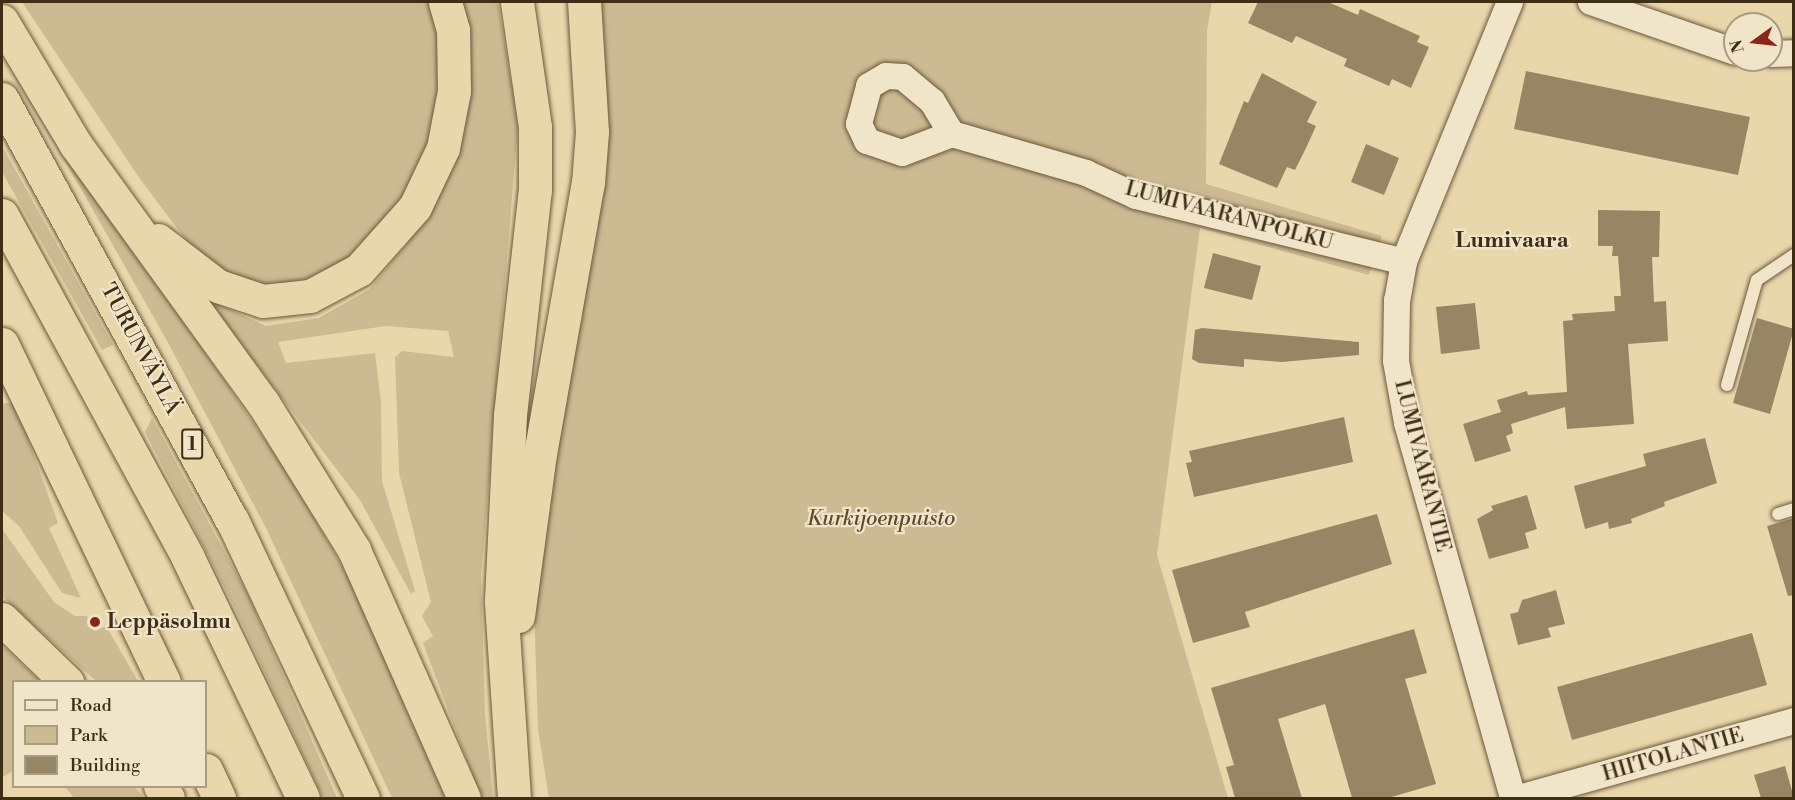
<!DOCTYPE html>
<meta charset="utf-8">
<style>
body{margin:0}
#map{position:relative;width:1795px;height:800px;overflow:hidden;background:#e9d7ac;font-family:"Libre Bodoni",serif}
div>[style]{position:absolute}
.green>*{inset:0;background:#ccba92}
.building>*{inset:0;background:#978664}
.roads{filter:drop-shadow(0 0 2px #6a583c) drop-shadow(0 0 2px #6a583c)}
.lane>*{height:12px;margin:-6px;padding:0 6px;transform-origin:6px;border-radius:6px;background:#f1e5c9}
.street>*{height:26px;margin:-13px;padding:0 13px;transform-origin:13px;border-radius:13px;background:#f1e5c9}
.highway>*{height:33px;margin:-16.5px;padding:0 16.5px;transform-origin:16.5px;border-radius:16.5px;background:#e9d7ac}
.dots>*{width:16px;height:16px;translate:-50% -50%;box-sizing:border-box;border:3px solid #f1e5c9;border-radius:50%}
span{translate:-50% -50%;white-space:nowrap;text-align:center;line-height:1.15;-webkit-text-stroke:4.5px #f1e5c9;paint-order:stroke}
.shield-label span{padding:2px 4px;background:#f1e5c9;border:2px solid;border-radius:4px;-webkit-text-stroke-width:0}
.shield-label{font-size:20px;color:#3f2e16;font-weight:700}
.street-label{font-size:21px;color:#3f2e16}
.park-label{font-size:21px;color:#5b4a2f;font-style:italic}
.poi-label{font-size:21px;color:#3f2e16;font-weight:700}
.left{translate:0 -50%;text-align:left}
.neighbourhood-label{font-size:22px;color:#3f2e16;font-weight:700}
.frame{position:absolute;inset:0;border:3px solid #3f2e16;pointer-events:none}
.legend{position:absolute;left:12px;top:680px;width:195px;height:108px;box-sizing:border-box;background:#f1e5c9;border:2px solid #aa9c81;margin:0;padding:8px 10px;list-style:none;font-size:18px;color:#3f2e16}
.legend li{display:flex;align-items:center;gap:12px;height:30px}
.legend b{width:30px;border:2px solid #aa9c81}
.north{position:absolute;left:1723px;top:12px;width:60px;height:60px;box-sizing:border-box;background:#f1e5c9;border:2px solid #aa9c81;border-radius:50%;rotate:255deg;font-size:16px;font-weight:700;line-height:24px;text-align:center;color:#3f2e16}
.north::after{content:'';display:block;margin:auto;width:21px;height:27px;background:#8f2418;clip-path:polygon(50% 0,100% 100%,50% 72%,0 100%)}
</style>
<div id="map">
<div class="green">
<div style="clip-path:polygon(22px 2px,432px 2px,440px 29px,441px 86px,433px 136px,421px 167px,387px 219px,340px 265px,292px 285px,267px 286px,226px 274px,189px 244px,140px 179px)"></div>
<div style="clip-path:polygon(458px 2px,498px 2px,518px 124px,481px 575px,485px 713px,493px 798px,481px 798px,423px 643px,433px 636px,422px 616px,431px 602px,399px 473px,395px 357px,402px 351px,454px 357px,448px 331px,386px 326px,278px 342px,286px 363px,375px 353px,381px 402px,382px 481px,415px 591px,411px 594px,360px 500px,214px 309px,216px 303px,266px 326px,319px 318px,370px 289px,408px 242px,426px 218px,454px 160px)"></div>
<div style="clip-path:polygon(597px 2px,1212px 2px,1207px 30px,1206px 184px,1382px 236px,1369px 275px,1200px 228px,1157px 555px,1228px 798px,549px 798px,538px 730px,534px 606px)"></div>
<div style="clip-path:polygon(25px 90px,287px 472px,377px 626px,449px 798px,392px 798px,266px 528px,166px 339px)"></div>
<div style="clip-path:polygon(2px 146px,113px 345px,102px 350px,2px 172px)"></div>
<div style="clip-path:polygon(15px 402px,58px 523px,49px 528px,81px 598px,62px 593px,19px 526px,2px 511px,2px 404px)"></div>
<div style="clip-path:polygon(152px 418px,249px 597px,337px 798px,323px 798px,234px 606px,145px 432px)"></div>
<div style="clip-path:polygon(2px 529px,54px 602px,75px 616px,87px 616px,95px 631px,106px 626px,138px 681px,96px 681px,2px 596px)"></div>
<div style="clip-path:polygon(2px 646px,40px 681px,14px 682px,13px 771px,2px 777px)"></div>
<div style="clip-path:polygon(65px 787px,135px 787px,144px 798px,74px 798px)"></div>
</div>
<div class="building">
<div style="clip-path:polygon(1258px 2px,1328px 2px,1358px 15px,1360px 9px,1420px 36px,1417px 42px,1429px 47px,1411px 88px,1392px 79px,1389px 86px,1344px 66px,1347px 59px,1296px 36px,1292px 43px,1248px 23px)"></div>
<div style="clip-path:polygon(1526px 71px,1750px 117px,1738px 175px,1514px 129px)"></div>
<div style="clip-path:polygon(1262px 73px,1317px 102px,1307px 122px,1316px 126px,1306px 148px,1295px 170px,1287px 167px,1277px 188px,1219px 164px,1244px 101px,1248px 103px)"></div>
<div style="clip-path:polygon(1366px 144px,1399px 158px,1384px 195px,1351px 182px)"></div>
<div style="clip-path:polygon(1598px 210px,1660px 211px,1659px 257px,1652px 257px,1654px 302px,1666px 301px,1668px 341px,1628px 344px,1634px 424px,1567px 429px,1565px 407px,1511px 424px,1513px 433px,1506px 436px,1511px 451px,1475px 462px,1463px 424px,1501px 412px,1497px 400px,1527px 391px,1528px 395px,1567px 392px,1563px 321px,1573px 320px,1572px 314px,1615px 311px,1614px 296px,1621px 296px,1618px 256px,1612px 256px,1613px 246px,1598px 246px)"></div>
<div style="clip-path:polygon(1213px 253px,1261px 266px,1252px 300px,1204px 288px)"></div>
<div style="clip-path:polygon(1475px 303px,1480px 349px,1441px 354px,1436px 307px)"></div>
<div style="clip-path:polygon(1757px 318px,1794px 329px,1770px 414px,1733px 403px)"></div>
<div style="clip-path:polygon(1202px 328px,1359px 342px,1359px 355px,1282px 362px,1244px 359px,1244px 367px,1199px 363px,1192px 359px,1195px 330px)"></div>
<div style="clip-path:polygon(1344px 417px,1353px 462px,1194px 497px,1186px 463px,1192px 462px,1189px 451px)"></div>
<div style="clip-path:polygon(1705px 438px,1717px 483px,1664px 502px,1665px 506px,1631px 519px,1632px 523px,1609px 529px,1608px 522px,1585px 529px,1574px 486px,1646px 466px,1643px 454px)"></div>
<div style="clip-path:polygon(1527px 495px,1537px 529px,1525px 533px,1529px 548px,1489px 559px,1477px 519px,1493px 510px,1491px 506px)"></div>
<div style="clip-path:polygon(1377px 514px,1392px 564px,1245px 612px,1250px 627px,1193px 643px,1172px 570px)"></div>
<div style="clip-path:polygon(1794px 518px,1794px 595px,1788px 596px,1767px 526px)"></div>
<div style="clip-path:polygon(1556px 590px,1565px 624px,1548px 628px,1551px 637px,1518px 645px,1510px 614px,1518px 612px,1522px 600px)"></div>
<div style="clip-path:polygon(1414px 629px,1427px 673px,1405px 679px,1436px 784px,1388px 798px,1352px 798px,1325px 704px,1278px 719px,1302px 798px,1235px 798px,1226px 767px,1234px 765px,1211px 688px)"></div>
<div style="clip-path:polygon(1752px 633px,1767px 685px,1572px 740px,1557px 687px)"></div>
<div style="clip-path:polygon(1785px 766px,1794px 798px,1761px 798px,1754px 775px)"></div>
</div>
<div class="roads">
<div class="lane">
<div style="left:1727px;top:385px;width:109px;rotate:-74.1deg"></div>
<div style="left:1757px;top:280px;width:45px;rotate:-34deg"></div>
<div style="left:1778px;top:514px;width:17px;rotate:-17deg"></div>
</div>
<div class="street">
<div style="left:1510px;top:2px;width:281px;rotate:112.2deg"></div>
<div style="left:1404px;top:262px;width:39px;rotate:100deg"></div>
<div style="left:1397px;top:300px;width:61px;rotate:90.9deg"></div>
<div style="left:1396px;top:361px;width:63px;rotate:79.9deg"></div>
<div style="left:1407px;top:423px;width:390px;rotate:74.2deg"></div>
<div style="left:1591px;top:2px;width:152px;rotate:19.1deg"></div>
<div style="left:1771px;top:54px;width:23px;rotate:-2deg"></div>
<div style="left:952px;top:134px;width:53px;rotate:159.2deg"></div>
<div style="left:902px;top:153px;width:37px;rotate:-161deg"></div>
<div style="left:867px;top:141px;width:19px;rotate:-115deg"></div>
<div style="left:859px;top:124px;width:39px;rotate:-75deg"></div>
<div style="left:869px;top:86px;width:20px;rotate:-30deg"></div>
<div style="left:886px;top:76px;width:17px;rotate:3deg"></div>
<div style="left:903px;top:77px;width:38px;rotate:40deg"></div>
<div style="left:932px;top:101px;width:39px;rotate:59deg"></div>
<div style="left:952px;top:134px;width:140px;rotate:16.2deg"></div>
<div style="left:1086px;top:173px;width:55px;rotate:24.7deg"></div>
<div style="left:1136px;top:196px;width:276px;rotate:13.8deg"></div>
<div style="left:1519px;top:798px;width:286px;rotate:-15.6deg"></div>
</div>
<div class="highway">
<div style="left:2px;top:21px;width:144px;rotate:59.2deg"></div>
<div style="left:76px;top:145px;width:319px;rotate:54.1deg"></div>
<div style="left:263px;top:403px;width:173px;rotate:58.2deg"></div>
<div style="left:354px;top:550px;width:271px;rotate:66.1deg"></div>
<div style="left:2px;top:99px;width:480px;rotate:61.4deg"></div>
<div style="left:232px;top:520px;width:307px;rotate:64.8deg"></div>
<div style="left:2px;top:215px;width:390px;rotate:61.5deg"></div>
<div style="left:188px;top:558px;width:266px;rotate:64.4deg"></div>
<div style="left:158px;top:240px;width:76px;rotate:37.5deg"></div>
<div style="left:218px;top:286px;width:47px;rotate:18.4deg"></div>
<div style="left:263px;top:301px;width:47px;rotate:-6.1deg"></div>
<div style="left:310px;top:296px;width:55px;rotate:-28deg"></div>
<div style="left:359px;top:270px;width:84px;rotate:-48.4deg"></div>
<div style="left:415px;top:207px;width:65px;rotate:-64.6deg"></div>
<div style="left:443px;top:148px;width:58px;rotate:-79.1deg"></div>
<div style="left:454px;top:91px;width:61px;rotate:-90.9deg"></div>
<div style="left:453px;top:30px;width:29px;rotate:-106deg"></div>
<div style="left:2px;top:344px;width:375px;rotate:64.4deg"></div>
<div style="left:518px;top:616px;width:163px;rotate:-82.3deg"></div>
<div style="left:540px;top:454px;width:275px;rotate:-80deg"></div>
<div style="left:588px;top:183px;width:51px;rotate:-85.5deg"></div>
<div style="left:592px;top:132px;width:130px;rotate:-93.5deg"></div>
<div style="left:2px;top:619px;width:91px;rotate:44.1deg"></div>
<div style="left:206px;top:770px;width:31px;rotate:65deg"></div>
<div style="left:160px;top:786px;width:14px;rotate:56deg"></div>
<div style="left:514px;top:798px;width:198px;rotate:-93.8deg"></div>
<div style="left:501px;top:600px;width:185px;rotate:-87.2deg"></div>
<div style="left:510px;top:415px;width:226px;rotate:-83.7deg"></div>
<div style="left:535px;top:190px;width:63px;rotate:-90deg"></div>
<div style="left:535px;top:127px;width:126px;rotate:-98.2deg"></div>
</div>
</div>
<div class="dots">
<div style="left:95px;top:622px;background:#8f2418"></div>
</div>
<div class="shield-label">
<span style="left:192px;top:444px">1</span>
</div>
<div class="street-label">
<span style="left:1229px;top:216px;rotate:15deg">LUMIVAARANPOLKU</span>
<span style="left:140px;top:349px;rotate:62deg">TURUNVÄYLÄ</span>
<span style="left:1422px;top:466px;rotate:76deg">LUMIVAARANTIE</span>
<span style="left:1673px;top:755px;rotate:-16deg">HIITOLANTIE</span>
</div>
<div class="park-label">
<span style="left:881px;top:519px">Kurkijoenpuisto</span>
</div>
<div class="poi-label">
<span class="left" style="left:107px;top:622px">Leppäsolmu</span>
</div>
<div class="neighbourhood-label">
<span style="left:1512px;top:241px">Lumivaara</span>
</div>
<div class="frame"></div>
<ul class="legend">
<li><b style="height:8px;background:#f1e5c9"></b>Road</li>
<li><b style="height:16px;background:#ccba92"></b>Park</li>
<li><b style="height:16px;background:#978664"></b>Building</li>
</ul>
<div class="north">N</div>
</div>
